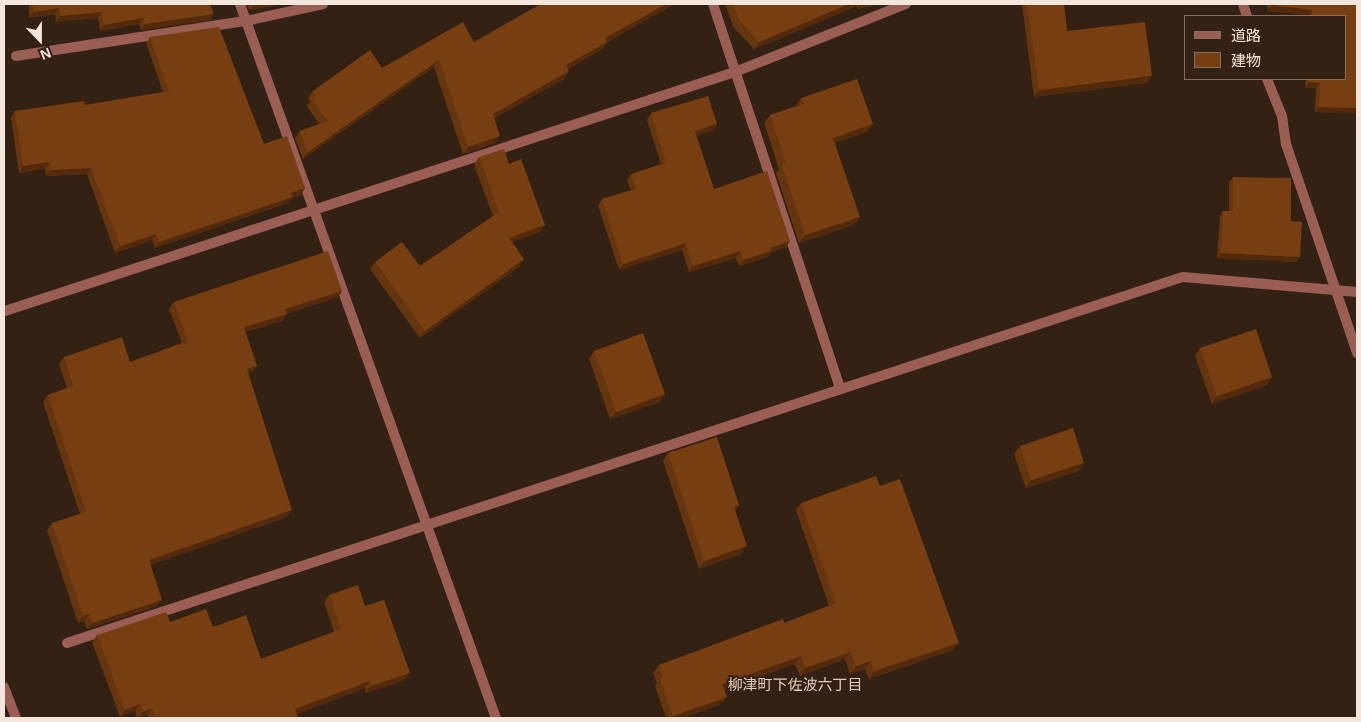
<!DOCTYPE html>
<meta charset="utf-8">
<style>
body{margin:0}
#map{position:relative;width:1361px;height:722px;overflow:hidden;background:#332114;font-family:Helvetica,"Noto Sans JP",sans-serif}
div>[style]{position:absolute}
.minor>*{height:10px;margin:-5px;padding:0 5px;transform-origin:5px;border-radius:5px;background:#9b5e54}
.wall>*{inset:0;background:#65350f}
.shaded-wall>*{inset:0;background:#532b0c}
.building>*{inset:0;background:#763e11}
span{translate:-50% -50%;white-space:nowrap;text-align:center;line-height:1.15;-webkit-text-stroke:4px #332114;paint-order:stroke}
.neighbourhood-label{font-size:15px;color:#e4cbba}
.frame{position:absolute;inset:0;border:5px solid #f2e6dd;pointer-events:none}
.legend{position:absolute;left:1184px;top:15px;width:162px;height:65px;box-sizing:border-box;background:#332114;border:1px solid #7f7064;margin:0;padding:6px 9px;list-style:none;font-size:15px;color:#f2e6dd}
.legend li{display:flex;align-items:center;gap:10px;height:25px}
.legend b{width:25px;border:1px solid #7f7064}
.north{position:absolute;left:15px;top:15px;width:50px;height:50px;-webkit-text-stroke:4px #332114;paint-order:stroke;rotate:158deg;font-size:14px;font-weight:700;line-height:20px;text-align:center;color:#f2e6dd}
.north::after{content:'';display:block;margin:auto;width:18px;height:22px;background:#f2e6dd;clip-path:polygon(50% 0,100% 100%,50% 72%,0 100%)}
</style>
<div id="map">
<div class="minor">
<div style="left:240px;top:4px;width:759px;rotate:70.28deg"></div>
<div style="left:713px;top:4px;width:405px;rotate:71.7deg"></div>
<div style="left:1243px;top:4px;width:13px;rotate:72deg"></div>
<div style="left:16px;top:56px;width:233px;rotate:-8.7deg"></div>
<div style="left:246px;top:21px;width:79px;rotate:-12.4deg"></div>
<div style="left:1267px;top:79px;width:40px;rotate:68deg"></div>
<div style="left:1282px;top:116px;width:28px;rotate:82deg"></div>
<div style="left:1286px;top:144px;width:221px;rotate:71.2deg"></div>
<div style="left:5px;top:311px;width:768px;rotate:-18.13deg"></div>
<div style="left:735px;top:72px;width:184px;rotate:-21.7deg"></div>
<div style="left:67px;top:643px;width:1174px;rotate:-18.16deg"></div>
<div style="left:1183px;top:277px;width:175px;rotate:4.9deg"></div>
<div style="left:4px;top:687px;width:33px;rotate:69deg"></div>
</div>
<div class="wall">
<div style="clip-path:polygon(29px 4px,210px 4px,210px 20px,141px 30px,139px 24px,100px 31px,98px 18px,56px 22px,55px 14px,29px 18px)"></div>
<div style="clip-path:polygon(246px 4px,281px 4px,250px 10px)"></div>
<div style="clip-path:polygon(541px 4px,674px 4px,607px 42px,602px 49px,568px 69px,564px 79px,494px 118px,495px 143px,463px 154px,434px 67px,303px 159px,295px 138px,300px 131px,319px 124px,307px 106px,310px 102px,308px 98px,313px 91px,382px 68px,474px 42px)"></div>
<div style="clip-path:polygon(725px 4px,878px 4px,858px 9px,857px 6px,754px 49px,734px 28px)"></div>
<div style="clip-path:polygon(1022px 4px,1064px 4px,1067px 31px,1147px 83px,1034px 97px)"></div>
<div style="clip-path:polygon(1266px 4px,1357px 4px,1357px 113px,1315px 112px,1316px 88px,1305px 88px,1306px 79px,1345px 79px,1345px 16px,1309px 16px,1309px 15px,1268px 11px)"></div>
<div style="clip-path:polygon(150px 37px,264px 144px,301px 195px,292px 198px,288px 203px,155px 248px,152px 240px,115px 253px,87px 174px,46px 176px,45px 168px,19px 173px,11px 117px,15px 111px,85px 105px,163px 92px,146px 43px)"></div>
<div style="clip-path:polygon(801px 98px,873px 124px,867px 132px,835px 143px,854px 225px,799px 243px,776px 173px,779px 169px,764px 123px,770px 115px,796px 106px)"></div>
<div style="clip-path:polygon(651px 113px,717px 124px,713px 130px,696px 135px,714px 189px,790px 241px,786px 247px,770px 253px,767px 257px,739px 266px,736px 258px,689px 272px,682px 250px,619px 270px,598px 205px,602px 199px,631px 190px,627px 180px,631px 174px,661px 164px,647px 120px)"></div>
<div style="clip-path:polygon(479px 157px,509px 164px,540px 232px,512px 242px,524px 259px,519px 267px,420px 338px,370px 269px,375px 262px,420px 266px,493px 216px,474px 165px)"></div>
<div style="clip-path:polygon(1233px 177px,1291px 221px,1296px 262px,1217px 258px,1220px 216px,1223px 211px,1229px 211px,1229px 182px)"></div>
<div style="clip-path:polygon(342px 291px,338px 297px,286px 314px,282px 321px,245px 332px,257px 366px,252px 372px,248px 374px,287px 517px,150px 565px,157px 606px,87px 629px,84px 621px,78px 623px,47px 530px,52px 523px,80px 514px,43px 402px,48px 395px,67px 388px,59px 364px,64px 357px,130px 362px,182px 343px,169px 309px,174px 302px)"></div>
<div style="clip-path:polygon(1200px 348px,1272px 377px,1267px 385px,1212px 404px,1195px 356px)"></div>
<div style="clip-path:polygon(594px 351px,665px 394px,660px 402px,610px 419px,589px 359px)"></div>
<div style="clip-path:polygon(1020px 446px,1079px 471px,1026px 488px,1014px 454px)"></div>
<div style="clip-path:polygon(668px 453px,739px 505px,735px 511px,741px 554px,699px 569px,663px 461px)"></div>
<div style="clip-path:polygon(880px 486px,953px 650px,869px 679px,865px 669px,850px 674px,845px 659px,800px 676px,795px 664px,724px 690px,721px 704px,683px 718px,666px 718px,655px 686px,657px 683px,653px 673px,659px 665px,784px 623px,829px 606px,796px 510px,801px 503px)"></div>
<div style="clip-path:polygon(329px 595px,365px 606px,405px 680px,366px 693px,365px 688px,296px 714px,298px 718px,148px 718px,147px 715px,137px 718px,135px 711px,120px 717px,92px 642px,97px 635px,170px 622px,213px 627px,261px 659px,334px 632px,324px 602px)"></div>
</div>
<div class="shaded-wall">
<div style="clip-path:polygon(254px 4px,281px 4px,250px 10px)"></div>
<div style="clip-path:polygon(666px 4px,674px 4px,600px 46px,605px 38px)"></div>
<div style="clip-path:polygon(849px 4px,858px 4px,857px 6px,754px 49px,759px 42px)"></div>
<div style="clip-path:polygon(861px 4px,878px 4px,858px 9px)"></div>
<div style="clip-path:polygon(1272px 5px,1312px 10px,1309px 15px,1268px 11px)"></div>
<div style="clip-path:polygon(59px 8px,55px 14px,29px 18px,33px 12px)"></div>
<div style="clip-path:polygon(102px 12px,98px 18px,56px 22px,60px 16px)"></div>
<div style="clip-path:polygon(214px 14px,210px 20px,141px 30px,145px 24px)"></div>
<div style="clip-path:polygon(143px 18px,139px 24px,100px 31px,104px 25px)"></div>
<div style="clip-path:polygon(607px 42px,602px 49px,561px 73px,566px 65px)"></div>
<div style="clip-path:polygon(439px 60px,434px 67px,303px 159px,308px 152px)"></div>
<div style="clip-path:polygon(569px 71px,564px 79px,488px 122px,493px 114px)"></div>
<div style="clip-path:polygon(1152px 76px,1147px 83px,1034px 97px,1039px 90px)"></div>
<div style="clip-path:polygon(1309px 82px,1320px 83px,1316px 88px,1305px 88px)"></div>
<div style="clip-path:polygon(1319px 107px,1357px 108px,1357px 113px,1315px 112px)"></div>
<div style="clip-path:polygon(717px 124px,713px 130px,691px 137px,695px 131px)"></div>
<div style="clip-path:polygon(873px 124px,867px 132px,827px 146px,833px 138px)"></div>
<div style="clip-path:polygon(500px 136px,495px 143px,463px 154px,468px 147px)"></div>
<div style="clip-path:polygon(49px 162px,45px 168px,19px 173px,23px 166px)"></div>
<div style="clip-path:polygon(91px 168px,87px 174px,46px 176px,51px 170px)"></div>
<div style="clip-path:polygon(305px 188px,301px 195px,292px 198px,288px 203px,155px 248px,159px 242px)"></div>
<div style="clip-path:polygon(860px 217px,854px 225px,799px 243px,805px 235px)"></div>
<div style="clip-path:polygon(545px 225px,540px 232px,504px 245px,509px 238px)"></div>
<div style="clip-path:polygon(156px 234px,152px 240px,115px 253px,120px 246px)"></div>
<div style="clip-path:polygon(790px 241px,786px 247px,770px 253px,767px 257px,739px 266px,743px 260px,770px 248px)"></div>
<div style="clip-path:polygon(686px 243px,682px 250px,619px 270px,623px 264px)"></div>
<div style="clip-path:polygon(741px 251px,736px 258px,689px 272px,693px 266px)"></div>
<div style="clip-path:polygon(1221px 253px,1300px 257px,1296px 262px,1217px 258px)"></div>
<div style="clip-path:polygon(524px 259px,519px 267px,420px 338px,425px 331px)"></div>
<div style="clip-path:polygon(342px 291px,338px 297px,280px 316px,285px 309px)"></div>
<div style="clip-path:polygon(287px 314px,282px 321px,239px 334px,244px 327px)"></div>
<div style="clip-path:polygon(257px 366px,252px 372px,242px 376px,247px 369px)"></div>
<div style="clip-path:polygon(1272px 377px,1267px 385px,1212px 404px,1217px 396px)"></div>
<div style="clip-path:polygon(665px 394px,660px 402px,610px 419px,616px 412px)"></div>
<div style="clip-path:polygon(1084px 463px,1079px 471px,1026px 488px,1031px 480px)"></div>
<div style="clip-path:polygon(739px 505px,734px 513px,734px 507px)"></div>
<div style="clip-path:polygon(292px 510px,287px 517px,144px 567px,149px 560px)"></div>
<div style="clip-path:polygon(747px 546px,741px 554px,699px 569px,704px 561px)"></div>
<div style="clip-path:polygon(162px 600px,157px 606px,87px 629px,92px 623px)"></div>
<div style="clip-path:polygon(89px 614px,84px 621px,78px 623px,83px 616px)"></div>
<div style="clip-path:polygon(959px 643px,953px 650px,869px 679px,874px 671px)"></div>
<div style="clip-path:polygon(851px 652px,845px 659px,800px 676px,805px 668px)"></div>
<div style="clip-path:polygon(801px 656px,795px 664px,717px 692px,722px 684px)"></div>
<div style="clip-path:polygon(871px 661px,865px 669px,850px 674px,856px 666px)"></div>
<div style="clip-path:polygon(410px 673px,405px 680px,366px 693px,371px 686px)"></div>
<div style="clip-path:polygon(370px 681px,365px 688px,290px 717px,295px 709px)"></div>
<div style="clip-path:polygon(727px 697px,721px 704px,683px 718px,672px 718px,673px 716px)"></div>
<div style="clip-path:polygon(140px 704px,135px 711px,120px 717px,125px 710px)"></div>
<div style="clip-path:polygon(152px 708px,147px 715px,138px 718px,143px 712px)"></div>
</div>
<div class="building">
<div style="clip-path:polygon(33px 4px,210px 4px,214px 14px,145px 24px,143px 18px,104px 25px,102px 12px,60px 16px,59px 8px,33px 12px)"></div>
<div style="clip-path:polygon(541px 4px,666px 4px,605px 38px,607px 42px,566px 65px,569px 71px,493px 114px,500px 136px,468px 147px,439px 60px,308px 152px,300px 131px,328px 121px,312px 99px,316px 96px,313px 91px,370px 50px,382px 68px,463px 22px,474px 42px)"></div>
<div style="clip-path:polygon(733px 4px,849px 4px,759px 42px,739px 20px)"></div>
<div style="clip-path:polygon(1027px 4px,1064px 4px,1067px 31px,1145px 22px,1152px 76px,1039px 90px)"></div>
<div style="clip-path:polygon(1271px 4px,1357px 4px,1357px 108px,1319px 107px,1320px 83px,1309px 82px,1309px 79px,1345px 79px,1345px 16px,1312px 16px,1312px 10px,1272px 5px)"></div>
<div style="clip-path:polygon(219px 27px,264px 144px,287px 136px,305px 188px,291px 193px,293px 197px,159px 242px,156px 234px,120px 246px,91px 168px,51px 170px,49px 162px,23px 166px,15px 111px,84px 101px,85px 105px,169px 91px,150px 37px)"></div>
<div style="clip-path:polygon(857px 79px,873px 124px,833px 138px,860px 217px,805px 235px,782px 165px,786px 164px,770px 115px,804px 104px,801px 98px)"></div>
<div style="clip-path:polygon(708px 96px,717px 124px,695px 131px,714px 189px,767px 171px,790px 241px,770px 248px,771px 251px,743px 260px,741px 251px,693px 266px,686px 243px,623px 264px,602px 199px,636px 189px,631px 174px,666px 163px,651px 113px)"></div>
<div style="clip-path:polygon(504px 149px,509px 164px,521px 159px,545px 225px,509px 238px,524px 259px,425px 331px,375px 262px,402px 242px,420px 266px,499px 212px,479px 157px)"></div>
<div style="clip-path:polygon(1233px 177px,1291px 178px,1291px 221px,1302px 222px,1300px 257px,1221px 253px,1223px 211px,1233px 211px)"></div>
<div style="clip-path:polygon(328px 251px,342px 291px,285px 309px,287px 314px,244px 327px,257px 366px,247px 369px,292px 510px,149px 560px,162px 600px,92px 623px,89px 614px,83px 616px,52px 523px,86px 512px,48px 395px,73px 386px,64px 357px,122px 337px,130px 362px,188px 341px,174px 302px)"></div>
<div style="clip-path:polygon(1256px 329px,1272px 377px,1217px 396px,1200px 348px)"></div>
<div style="clip-path:polygon(643px 333px,665px 394px,616px 412px,594px 351px)"></div>
<div style="clip-path:polygon(1073px 428px,1084px 463px,1031px 480px,1020px 446px)"></div>
<div style="clip-path:polygon(717px 437px,739px 505px,734px 507px,747px 546px,704px 561px,668px 453px)"></div>
<div style="clip-path:polygon(876px 476px,880px 486px,900px 479px,959px 643px,874px 671px,871px 661px,856px 666px,851px 652px,805px 668px,801px 656px,722px 684px,727px 697px,673px 716px,660px 679px,663px 677px,659px 665px,783px 619px,784px 623px,836px 603px,801px 503px)"></div>
<div style="clip-path:polygon(358px 585px,365px 606px,384px 600px,410px 673px,371px 686px,370px 681px,295px 709px,298px 718px,156px 718px,152px 708px,143px 712px,140px 704px,125px 710px,97px 635px,166px 612px,170px 622px,206px 609px,213px 627px,246px 615px,261px 659px,341px 629px,329px 595px)"></div>
</div>
<div class="neighbourhood-label">
<span style="left:795px;top:685px">柳津町下佐波六丁目</span>
</div>
<div class="frame"></div>
<ul class="legend">
<li><b style="height:6px;background:#9b5e54"></b>道路</li>
<li><b style="height:14px;background:#763e11"></b>建物</li>
</ul>
<div class="north">N</div>
</div>
